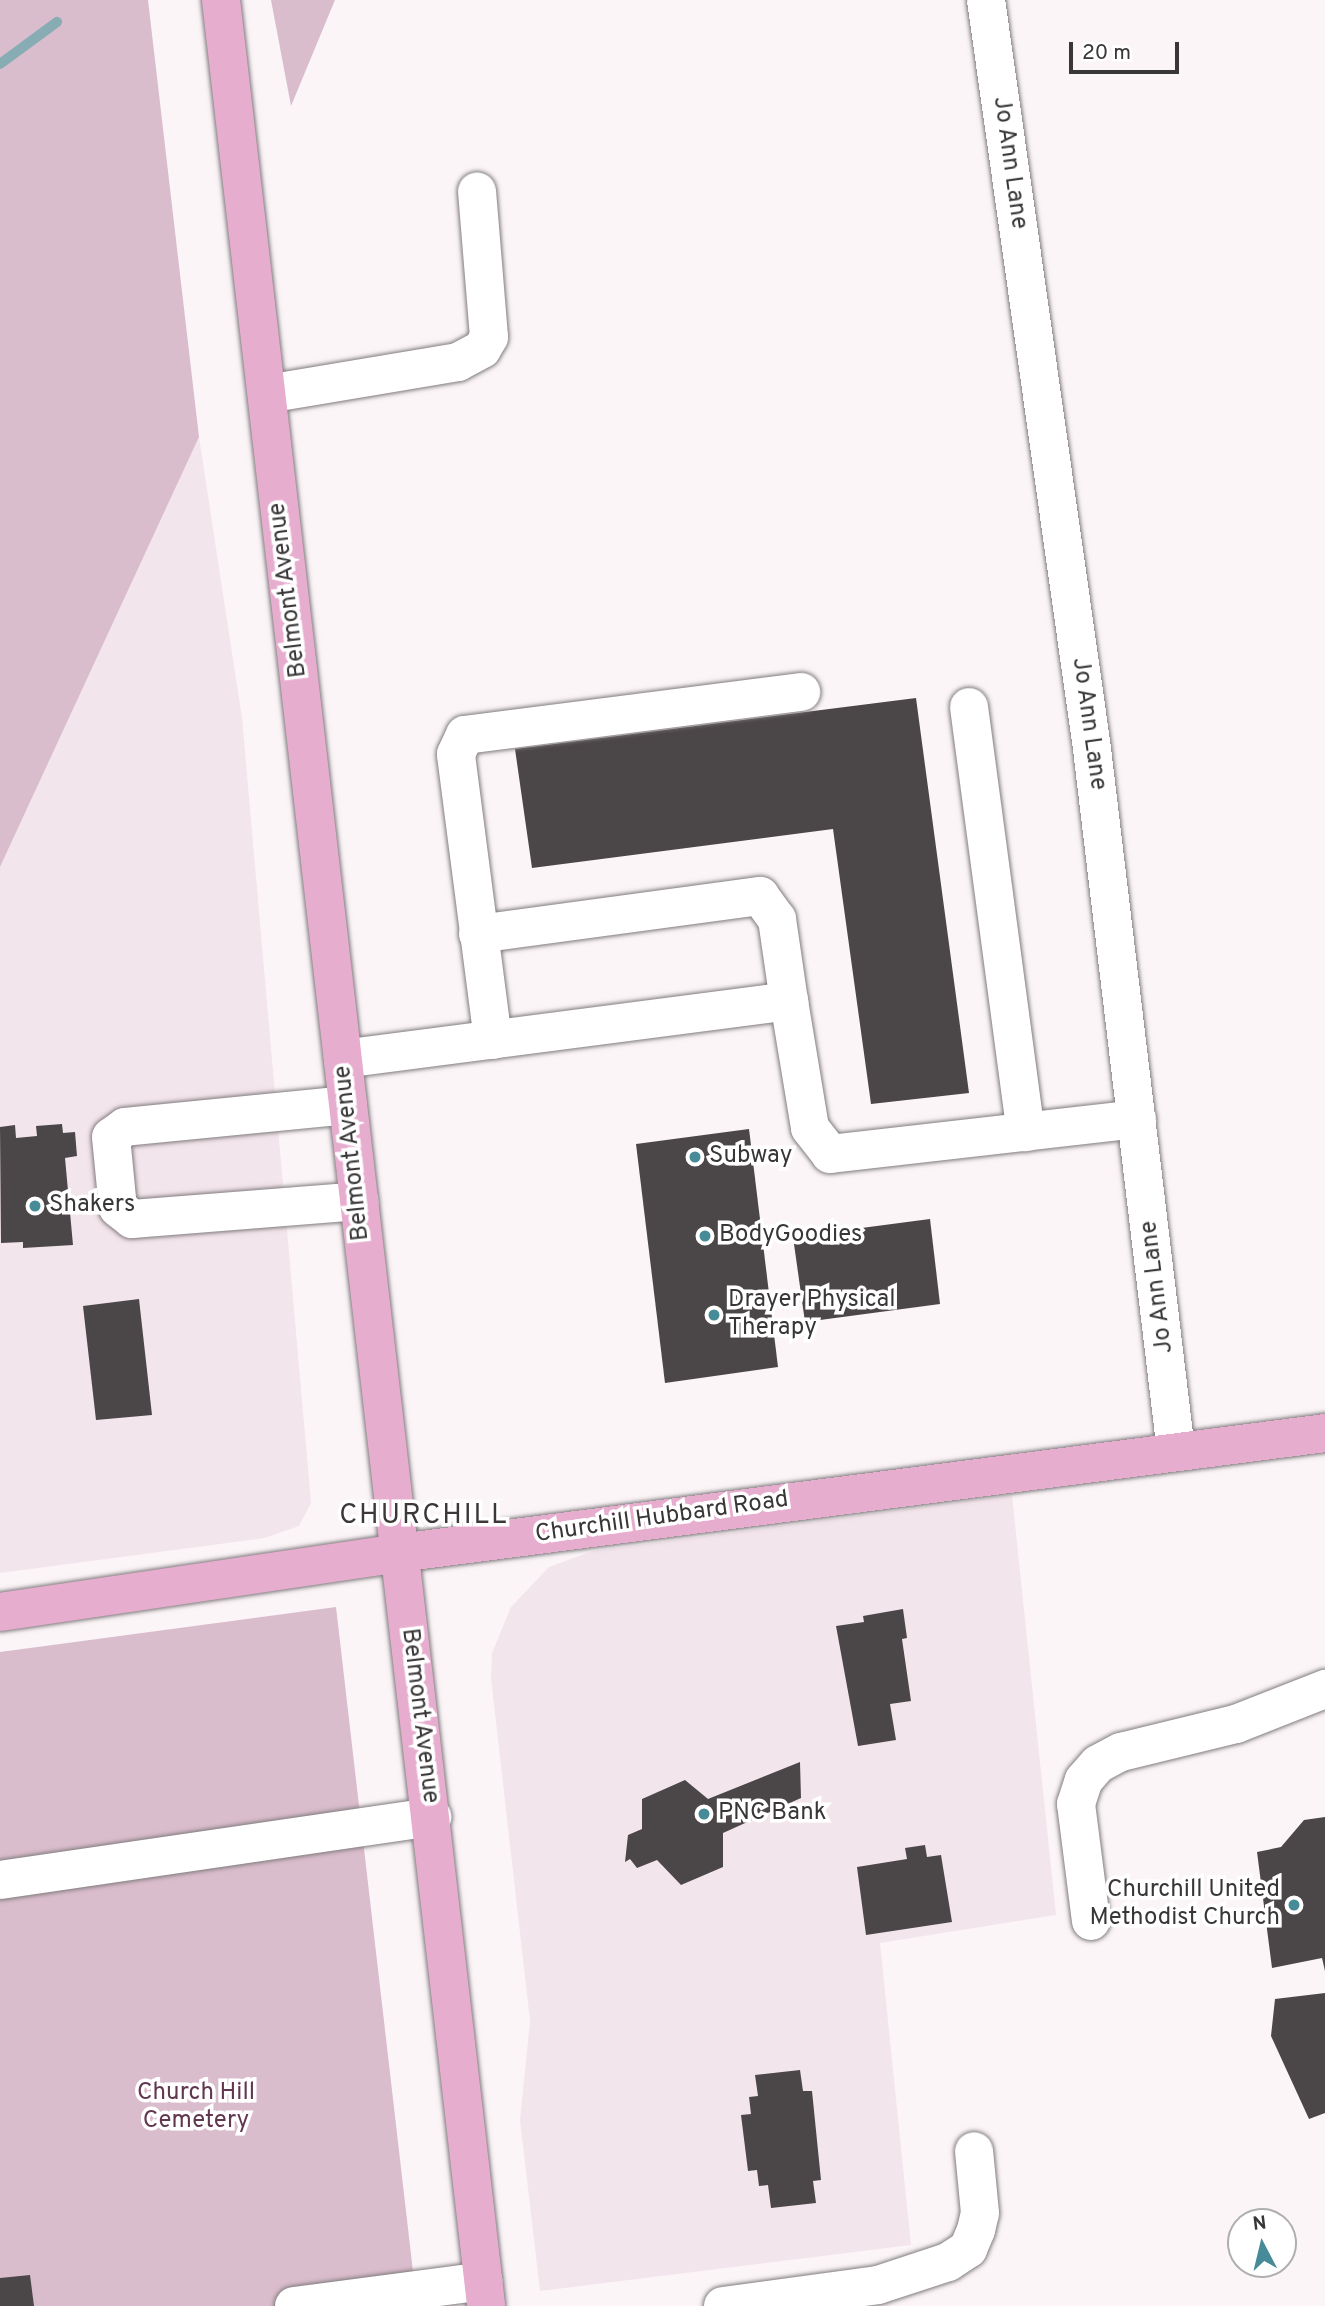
<!DOCTYPE html>
<style>
body{margin:0}
#map{position:relative;width:1325px;height:2306px;overflow:hidden;background:#fbf5f8;font-family:Overpass,sans-serif}
div>[style]{position:absolute}
.built>*{inset:0;background:#f3e5ec}
.green>*{inset:0;background:#dabdcc}
.stream>*{height:10px;margin:-5px;padding:0 5px;transform-origin:5px;border-radius:5px;background:#88acb3}
.building>*{inset:0;background:#4b4648}
.roads{filter:drop-shadow(0 0 2px #817c7e) drop-shadow(0 0 2px #817c7e)}
.minor>*{height:38px;margin:-19px;padding:0 19px;transform-origin:19px;border-radius:19px;background:#fff}
.major>*{height:38px;margin:-19px;padding:0 19px;transform-origin:19px;border-radius:19px;background:#e7adcf}
.dots>*{width:19px;height:19px;translate:-50% -50%;box-sizing:border-box;border:4px solid #fff;border-radius:50%}
span{translate:-50% -50%;white-space:nowrap;text-align:center;line-height:1.15;-webkit-text-stroke:7px #fff;paint-order:stroke}
.street-label{font-size:24px;color:#383637}
.poi-label{font-size:24px;color:#383637}
.left{translate:0 -50%;text-align:left}
.right{translate:-100% -50%;text-align:right}
.park-label{font-size:24px;color:#61364f}
.quarter-label{font-size:28px;color:#3c383a;letter-spacing:2px}
.north{position:absolute;left:1227px;top:2208px;width:70px;height:70px;box-sizing:border-box;background:#fff;border:2px solid #afafaf;border-radius:50%;rotate:353deg;font-size:19px;font-weight:700;line-height:28px;text-align:center;color:#383637}
.north::after{content:'';display:block;margin:auto;width:24px;height:32px;background:#468b97;clip-path:polygon(50% 0,100% 100%,50% 72%,0 100%)}
.scale{position:absolute;left:1069px;top:42px;width:110px;height:32px;box-sizing:border-box;border:4px solid #383637;border-top:0;padding-left:9px;font-size:21px;line-height:24px;white-space:nowrap;color:#383637;-webkit-text-stroke:5px #fff;paint-order:stroke}
</style>
<div id="map">
<div class="built">
<div style="clip-path:polygon(199px 437px,242px 718px,311px 1503px,299px 1526px,265px 1538px,0 1573px,0 867px)"></div>
<div style="clip-path:polygon(1012px 1495px,1056px 1915px,880px 1943px,911px 2245px,540px 2291px,520px 2120px,530px 2021px,491px 1678px,492px 1653px,511px 1607px,549px 1567px,593px 1551px)"></div>
</div>
<div class="green">
<div style="clip-path:polygon(0 0,148px 0,199px 437px,0 867px)"></div>
<div style="clip-path:polygon(271px 0,335px 0,291px 106px)"></div>
<div style="clip-path:polygon(336px 1607px,417px 2306px,0 2306px,0 1652px)"></div>
</div>
<div class="stream">
<div style="left:0;top:64px;width:71px;rotate:-36.4deg"></div>
</div>
<div class="building">
<div style="clip-path:polygon(916px 698px,969px 1093px,871px 1104px,833px 829px,532px 868px,515px 749px)"></div>
<div style="clip-path:polygon(62px 1124px,63px 1133px,75px 1132px,77px 1156px,65px 1158px,73px 1245px,23px 1248px,23px 1242px,1px 1243px,0 1127px,15px 1125px,16px 1138px,37px 1136px,36px 1126px)"></div>
<div style="clip-path:polygon(749px 1129px,778px 1367px,665px 1383px,636px 1144px)"></div>
<div style="clip-path:polygon(930px 1219px,940px 1304px,805px 1322px,793px 1237px)"></div>
<div style="clip-path:polygon(139px 1299px,152px 1415px,96px 1420px,83px 1306px)"></div>
<div style="clip-path:polygon(903px 1609px,907px 1638px,902px 1639px,911px 1701px,890px 1704px,896px 1740px,858px 1746px,836px 1626px,864px 1622px,863px 1616px)"></div>
<div style="clip-path:polygon(800px 1762px,801px 1798px,723px 1833px,723px 1867px,681px 1885px,657px 1860px,637px 1868px,630px 1859px,625px 1862px,628px 1835px,642px 1829px,642px 1799px,685px 1780px,708px 1799px)"></div>
<div style="clip-path:polygon(1325px 1817px,1325px 1971px,1322px 1958px,1272px 1968px,1257px 1852px,1281px 1847px,1304px 1820px)"></div>
<div style="clip-path:polygon(925px 1845px,927px 1857px,941px 1855px,952px 1922px,866px 1935px,857px 1867px,907px 1859px,905px 1848px)"></div>
<div style="clip-path:polygon(1325px 1993px,1325px 2113px,1309px 2119px,1271px 2036px,1275px 1999px)"></div>
<div style="clip-path:polygon(800px 2070px,803px 2091px,812px 2091px,821px 2180px,813px 2181px,816px 2203px,771px 2208px,768px 2185px,759px 2186px,757px 2170px,748px 2171px,741px 2115px,751px 2114px,749px 2097px,758px 2096px,755px 2075px)"></div>
<div style="clip-path:polygon(30px 2275px,34px 2306px,0 2306px,0 2278px)"></div>
</div>
<div class="roads">
<div class="minor">
<div style="left:986px;top:0;width:756px;rotate:81.94deg"></div>
<div style="left:1092px;top:749px;width:707px;rotate:83.18deg"></div>
<div style="left:267px;top:394px;width:194px;rotate:-9.5deg"></div>
<div style="left:458px;top:362px;width:27px;rotate:-28deg"></div>
<div style="left:482px;top:349px;width:14px;rotate:-60deg"></div>
<div style="left:489px;top:337px;width:146px;rotate:-94.7deg"></div>
<div style="left:969px;top:707px;width:429px;rotate:82.4deg"></div>
<div style="left:478px;top:934px;width:285px;rotate:-7.7deg"></div>
<div style="left:760px;top:896px;width:29px;rotate:54deg"></div>
<div style="left:777px;top:919px;width:83px;rotate:81.7deg"></div>
<div style="left:493px;top:1040px;width:288px;rotate:-97.4deg"></div>
<div style="left:456px;top:754px;width:21px;rotate:-65deg"></div>
<div style="left:465px;top:735px;width:339px;rotate:-7.3deg"></div>
<div style="left:343px;top:1059px;width:450px;rotate:-7.4deg"></div>
<div style="left:789px;top:1001px;width:129px;rotate:80.6deg"></div>
<div style="left:810px;top:1128px;width:33px;rotate:52deg"></div>
<div style="left:830px;top:1154px;width:309px;rotate:-6.5deg"></div>
<div style="left:348px;top:1105px;width:224px;rotate:174.4deg"></div>
<div style="left:125px;top:1127px;width:17px;rotate:144deg"></div>
<div style="left:111px;top:1137px;width:71px;rotate:84.4deg"></div>
<div style="left:118px;top:1208px;width:18px;rotate:38deg"></div>
<div style="left:132px;top:1219px;width:228px;rotate:-4.5deg"></div>
<div style="left:0;top:1880px;width:437px;rotate:-8.3deg"></div>
<div style="left:1091px;top:1921px;width:118px;rotate:-97.3deg"></div>
<div style="left:1076px;top:1804px;width:25px;rotate:-72deg"></div>
<div style="left:1084px;top:1780px;width:21px;rotate:-49deg"></div>
<div style="left:1098px;top:1764px;width:26px;rotate:-28deg"></div>
<div style="left:1121px;top:1752px;width:118px;rotate:-13.7deg"></div>
<div style="left:1236px;top:1724px;width:96px;rotate:-21.5deg"></div>
<div style="left:294px;top:2306px;width:191px;rotate:-7.5deg"></div>
<div style="left:723px;top:2306px;width:156px;rotate:-7.7deg"></div>
<div style="left:878px;top:2285px;width:74px;rotate:-18.2deg"></div>
<div style="left:948px;top:2262px;width:24px;rotate:-33deg"></div>
<div style="left:968px;top:2249px;width:21px;rotate:-67deg"></div>
<div style="left:976px;top:2230px;width:17px;rotate:-77deg"></div>
<div style="left:980px;top:2213px;width:62px;rotate:-95.5deg"></div>
</div>
<div class="major">
<div style="left:221px;top:0;width:2321px;rotate:83.44deg"></div>
<div style="left:0;top:1612px;width:403px;rotate:-8.4deg"></div>
<div style="left:399px;top:1553px;width:934px;rotate:-7.38deg"></div>
</div>
</div>
<div class="dots">
<div style="left:695px;top:1157px;background:#468b97"></div>
<div style="left:35px;top:1206px;background:#468b97"></div>
<div style="left:705px;top:1236px;background:#468b97"></div>
<div style="left:714px;top:1315px;background:#468b97"></div>
<div style="left:704px;top:1814px;background:#468b97"></div>
<div style="left:1294px;top:1905px;background:#468b97"></div>
</div>
<div class="street-label">
<span style="left:1009px;top:163px;rotate:82deg">Jo Ann Lane</span>
<span style="left:289px;top:590px;rotate:-97deg">Belmont Avenue</span>
<span style="left:1088px;top:724px;rotate:82deg">Jo Ann Lane</span>
<span style="left:353px;top:1153px;rotate:-96deg">Belmont Avenue</span>
<span style="left:1158px;top:1287px;rotate:-97deg">Jo Ann Lane</span>
<span style="left:662px;top:1518px;rotate:-8deg">Churchill Hubbard Road</span>
<span style="left:419px;top:1716px;rotate:83deg">Belmont Avenue</span>
</div>
<div class="poi-label">
<span class="left" style="left:709px;top:1157px">Subway</span>
<span class="left" style="left:49px;top:1206px">Shakers</span>
<span class="left" style="left:719px;top:1236px">BodyGoodies</span>
<span class="left" style="left:728px;top:1315px">Drayer Physical<br>Therapy</span>
<span class="left" style="left:718px;top:1814px">PNC Bank</span>
<span class="right" style="left:1280px;top:1905px">Churchill United<br>Methodist Church</span>
</div>
<div class="park-label">
<span style="left:196px;top:2108px">Church Hill<br>Cemetery</span>
</div>
<div class="quarter-label">
<span style="left:424px;top:1516px">CHURCHILL</span>
</div>
<div class="north">N</div>
<div class="scale">20 m</div>
</div>
